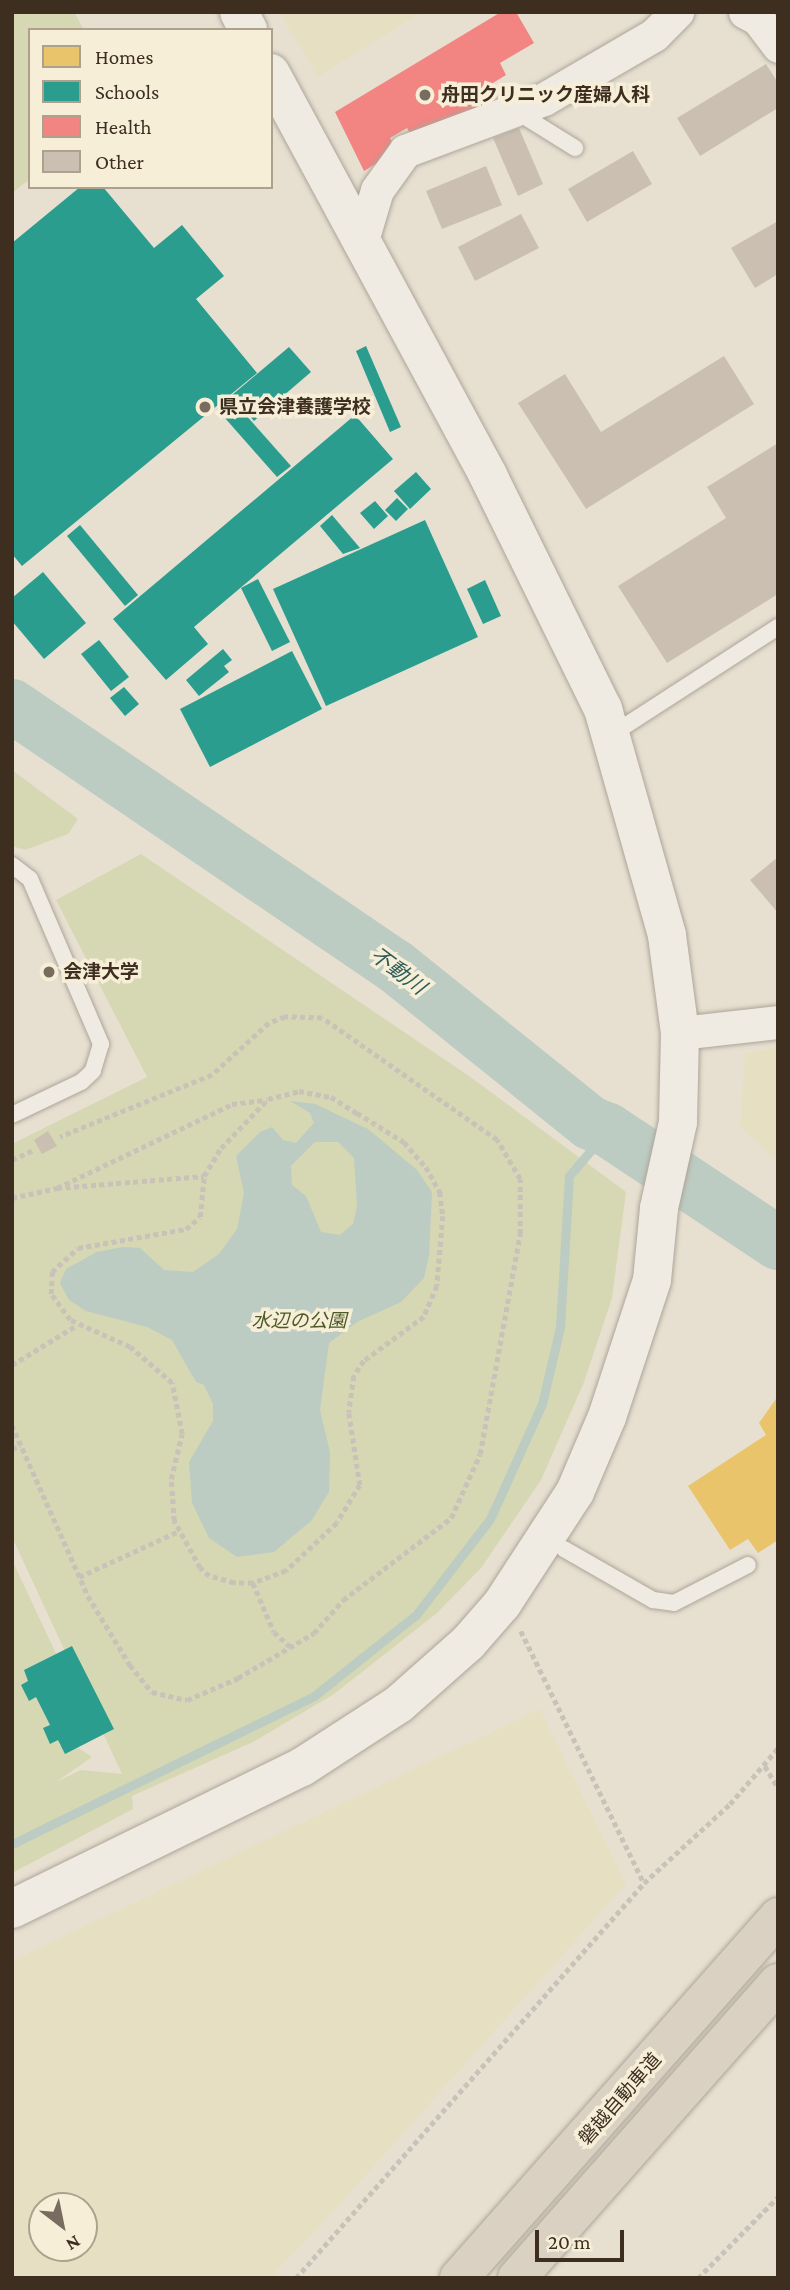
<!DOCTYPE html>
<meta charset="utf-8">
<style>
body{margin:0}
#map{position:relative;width:790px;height:2290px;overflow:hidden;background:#e7e0d1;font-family:"Crimson Pro","Noto Sans JP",serif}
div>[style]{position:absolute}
.farmland>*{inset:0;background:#e6dfc2}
.green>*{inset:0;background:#d6d7b3}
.water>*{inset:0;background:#bcccc2}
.homes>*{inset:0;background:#e9c46a}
.schools>*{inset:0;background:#2a9d8f}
.health>*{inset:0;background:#f28482}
.stream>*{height:9px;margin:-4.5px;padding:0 4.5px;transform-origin:4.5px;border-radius:4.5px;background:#bcccc2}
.river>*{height:54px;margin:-27px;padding:0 27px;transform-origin:27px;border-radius:27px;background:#bcccc2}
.building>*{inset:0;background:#cbbfb2}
.path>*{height:4.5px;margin-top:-2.25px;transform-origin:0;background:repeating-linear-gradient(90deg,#c8c2b9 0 5px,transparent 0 8.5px)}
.roads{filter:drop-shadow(0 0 2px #ada599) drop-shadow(0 0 2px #ada599)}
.service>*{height:16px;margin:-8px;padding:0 8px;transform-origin:8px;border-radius:8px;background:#efebe3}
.minor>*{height:33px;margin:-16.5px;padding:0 16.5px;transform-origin:16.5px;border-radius:16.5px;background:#efebe3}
.tertiary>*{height:38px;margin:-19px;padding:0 19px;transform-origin:19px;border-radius:19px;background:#efebe3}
.motorway>*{height:38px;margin:-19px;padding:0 19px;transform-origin:19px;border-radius:19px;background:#dad1c2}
.dots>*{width:19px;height:19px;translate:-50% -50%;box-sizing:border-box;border:4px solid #f7eed8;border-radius:50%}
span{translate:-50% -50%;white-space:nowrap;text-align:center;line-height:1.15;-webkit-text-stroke:7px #f7eed8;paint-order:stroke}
.poi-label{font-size:19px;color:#3d2e20;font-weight:700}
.left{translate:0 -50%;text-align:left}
.park-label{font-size:19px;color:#4d5a26;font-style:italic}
.street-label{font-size:19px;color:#3d2e20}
.water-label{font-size:21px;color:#2f5d5a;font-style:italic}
.frame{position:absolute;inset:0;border:14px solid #3d2e20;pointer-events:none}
.legend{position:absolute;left:28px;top:28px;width:245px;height:161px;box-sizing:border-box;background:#f7eed8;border:2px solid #ada18e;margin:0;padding:9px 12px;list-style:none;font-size:21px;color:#3d2e20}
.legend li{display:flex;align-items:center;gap:14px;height:35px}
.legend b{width:35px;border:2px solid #ada18e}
.north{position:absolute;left:28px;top:2192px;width:70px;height:70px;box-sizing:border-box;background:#f7eed8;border:2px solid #ada18e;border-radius:50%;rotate:148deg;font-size:19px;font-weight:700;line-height:28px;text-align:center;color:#3d2e20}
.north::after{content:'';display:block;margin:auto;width:24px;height:32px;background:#786c5e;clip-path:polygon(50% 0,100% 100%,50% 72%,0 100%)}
.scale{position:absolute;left:535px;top:2230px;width:89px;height:32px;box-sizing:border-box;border:4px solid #3d2e20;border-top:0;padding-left:9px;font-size:21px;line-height:24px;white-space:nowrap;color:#3d2e20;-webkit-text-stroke:5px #f7eed8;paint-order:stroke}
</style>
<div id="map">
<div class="farmland">
<div style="clip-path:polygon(279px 12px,422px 12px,318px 77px)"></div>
<div style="clip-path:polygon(778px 1047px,778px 1163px,740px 1126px,745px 1053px)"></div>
<div style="clip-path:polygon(evenodd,540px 1709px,626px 1884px,339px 2205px,270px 2278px,12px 2278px,12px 1961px,540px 1709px,42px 2206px,84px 2206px,84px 2248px,42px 2248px,42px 2206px)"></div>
</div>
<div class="green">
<div style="clip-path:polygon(12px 12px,74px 12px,84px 30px,30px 30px,30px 179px,12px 193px)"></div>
<div style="clip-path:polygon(12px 770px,78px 819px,68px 834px,25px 850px,12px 846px)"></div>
<div style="clip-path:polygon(141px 854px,469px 1076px,626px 1192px,612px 1298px,584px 1382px,541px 1480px,481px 1568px,437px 1613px,334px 1694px,253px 1742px,132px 1796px,133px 1809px,12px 1873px,12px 1560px,91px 1728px,57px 1745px,71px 1743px,92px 1757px,56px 1782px,81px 1770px,122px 1774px,12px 1537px,12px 1144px,147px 1077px,56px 900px)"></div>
</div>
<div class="water">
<div style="clip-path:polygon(evenodd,290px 1101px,315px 1104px,368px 1129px,417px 1170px,432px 1192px,429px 1256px,424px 1278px,401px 1302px,357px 1322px,329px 1343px,320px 1410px,330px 1452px,329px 1492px,312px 1520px,274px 1552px,237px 1557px,209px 1538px,192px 1503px,189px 1462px,213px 1421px,213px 1404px,204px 1385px,196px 1382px,172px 1340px,147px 1327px,86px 1311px,69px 1300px,60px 1283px,66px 1269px,97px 1252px,123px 1247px,140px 1248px,164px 1270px,193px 1272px,219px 1254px,237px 1229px,244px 1193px,236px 1156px,260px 1132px,272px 1127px,283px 1140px,296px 1143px,314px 1123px,310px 1113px,290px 1101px,315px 1142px,338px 1142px,354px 1158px,357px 1206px,353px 1224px,340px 1235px,321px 1232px,306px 1196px,292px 1185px,291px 1166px,315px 1142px)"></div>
</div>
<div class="homes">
<div style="clip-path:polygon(778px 1396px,778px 1540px,758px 1553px,748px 1539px,730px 1550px,688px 1486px,766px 1435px,759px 1423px)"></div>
</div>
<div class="schools">
<div style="clip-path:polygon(80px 187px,103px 187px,154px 248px,182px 225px,224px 276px,196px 299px,257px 373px,22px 566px,12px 554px,12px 243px)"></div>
<div style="clip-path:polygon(366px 346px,401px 427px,390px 432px,356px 351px)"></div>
<div style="clip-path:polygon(289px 347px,311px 372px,254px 421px,232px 395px)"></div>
<div style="clip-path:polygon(230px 397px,291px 466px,277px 477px,217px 409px)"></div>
<div style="clip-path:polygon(355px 415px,393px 459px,194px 627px,208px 644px,166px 680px,113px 619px)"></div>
<div style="clip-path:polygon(416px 472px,431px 489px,410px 509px,394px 491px)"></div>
<div style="clip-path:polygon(397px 498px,408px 509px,396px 521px,385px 510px)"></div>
<div style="clip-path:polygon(375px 501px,388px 516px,374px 529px,360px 513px)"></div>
<div style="clip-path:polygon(332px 515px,360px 548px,343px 554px,320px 526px)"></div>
<div style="clip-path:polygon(425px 520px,478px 637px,326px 706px,273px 589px)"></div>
<div style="clip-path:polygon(80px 525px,138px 595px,125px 606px,67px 536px)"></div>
<div style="clip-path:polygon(43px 572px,86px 623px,44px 659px,12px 621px,12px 598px)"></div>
<div style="clip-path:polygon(258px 579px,290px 642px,272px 651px,241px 588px)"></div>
<div style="clip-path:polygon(485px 580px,501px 616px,483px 624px,467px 589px)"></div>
<div style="clip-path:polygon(99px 640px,129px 677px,111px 691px,81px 654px)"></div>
<div style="clip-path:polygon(223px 649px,232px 660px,224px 666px,229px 672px,199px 696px,186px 680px)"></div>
<div style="clip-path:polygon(292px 651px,322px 709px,210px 767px,180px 709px)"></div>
<div style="clip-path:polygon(124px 687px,139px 704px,125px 716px,110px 698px)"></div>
<div style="clip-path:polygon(72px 1646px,114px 1729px,65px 1754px,58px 1740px,50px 1744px,43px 1728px,50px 1725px,36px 1697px,29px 1701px,21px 1685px,28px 1681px,24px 1670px)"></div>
</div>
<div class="health">
<div style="clip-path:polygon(501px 12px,516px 12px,534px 43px,500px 63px,506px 75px,483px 89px,490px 101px,426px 139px,414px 141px,407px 128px,390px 138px,397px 151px,364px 171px,335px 112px)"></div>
</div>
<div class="stream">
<div style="left:12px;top:1844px;width:336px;rotate:-26.1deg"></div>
<div style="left:314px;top:1696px;width:130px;rotate:-38.5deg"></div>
<div style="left:416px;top:1615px;width:121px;rotate:-52.4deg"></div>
<div style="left:490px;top:1519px;width:126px;rotate:-65.7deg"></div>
<div style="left:542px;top:1404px;width:79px;rotate:-76.8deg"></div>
<div style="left:560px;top:1327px;width:151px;rotate:-86.6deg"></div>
<div style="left:569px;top:1176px;width:60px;rotate:-49.7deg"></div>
</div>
<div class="river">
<div style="left:12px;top:706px;width:463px;rotate:34.2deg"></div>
<div style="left:395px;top:966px;width:250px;rotate:38.8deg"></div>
<div style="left:590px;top:1123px;width:19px;rotate:21deg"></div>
<div style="left:608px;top:1130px;width:204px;rotate:33.6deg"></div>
</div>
<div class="building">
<div style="clip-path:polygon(766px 64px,778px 83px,778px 108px,700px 156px,677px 118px)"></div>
<div style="clip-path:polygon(519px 128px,543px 184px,518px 196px,493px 138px)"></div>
<div style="clip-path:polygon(633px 151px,652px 184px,587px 222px,568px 189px)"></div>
<div style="clip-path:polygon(486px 166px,502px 205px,442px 229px,426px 191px)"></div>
<div style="clip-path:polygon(521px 214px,539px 248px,475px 281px,458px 247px)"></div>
<div style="clip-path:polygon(778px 221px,778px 274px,755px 288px,731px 248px)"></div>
<div style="clip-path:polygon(724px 356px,754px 404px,586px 509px,518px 403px,565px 374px,601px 432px)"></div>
<div style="clip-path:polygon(778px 443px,778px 594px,667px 663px,618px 586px,726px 518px,707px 487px)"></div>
<div style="clip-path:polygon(778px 857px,778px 913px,750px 880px)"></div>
<div style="clip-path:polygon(48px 1131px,57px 1146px,42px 1154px,34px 1140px)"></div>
</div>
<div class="path">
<div style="left:299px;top:1091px;width:33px;rotate:11deg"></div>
<div style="left:331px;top:1097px;width:31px;rotate:32deg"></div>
<div style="left:357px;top:1113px;width:55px;rotate:31.7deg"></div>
<div style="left:404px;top:1142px;width:33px;rotate:49deg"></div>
<div style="left:426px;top:1167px;width:29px;rotate:61deg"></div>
<div style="left:440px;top:1192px;width:24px;rotate:83deg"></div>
<div style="left:443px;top:1216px;width:70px;rotate:94.9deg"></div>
<div style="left:437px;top:1286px;width:34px;rotate:113deg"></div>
<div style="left:424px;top:1317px;width:74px;rotate:143.7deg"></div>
<div style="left:364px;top:1361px;width:18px;rotate:124deg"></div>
<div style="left:354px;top:1376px;width:37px;rotate:98deg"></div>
<div style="left:349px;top:1413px;width:73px;rotate:81.3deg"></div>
<div style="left:360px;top:1485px;width:44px;rotate:121.2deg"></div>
<div style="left:337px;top:1523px;width:70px;rotate:136.7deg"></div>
<div style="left:286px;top:1571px;width:35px;rotate:160deg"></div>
<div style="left:253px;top:1583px;width:19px;rotate:180deg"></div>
<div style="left:234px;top:1583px;width:26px;rotate:-164deg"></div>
<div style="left:209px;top:1576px;width:12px;rotate:-138deg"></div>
<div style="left:200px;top:1568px;width:54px;rotate:-119deg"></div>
<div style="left:174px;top:1521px;width:42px;rotate:-94.1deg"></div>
<div style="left:171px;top:1479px;width:46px;rotate:-76.3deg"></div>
<div style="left:182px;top:1434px;width:52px;rotate:-101.1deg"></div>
<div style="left:172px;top:1383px;width:55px;rotate:-139.4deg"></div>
<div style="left:130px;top:1347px;width:66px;rotate:-155.8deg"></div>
<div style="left:70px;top:1320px;width:32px;rotate:-126deg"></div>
<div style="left:51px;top:1294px;width:22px;rotate:-87deg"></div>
<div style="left:52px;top:1272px;width:35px;rotate:-43deg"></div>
<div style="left:78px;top:1248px;width:110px;rotate:-10deg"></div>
<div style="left:186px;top:1229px;width:18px;rotate:-41deg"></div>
<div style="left:200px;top:1217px;width:41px;rotate:-84.4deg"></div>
<div style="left:204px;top:1176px;width:33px;rotate:-59deg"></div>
<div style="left:221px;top:1148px;width:68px;rotate:-46.2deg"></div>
<div style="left:268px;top:1099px;width:32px;rotate:-14deg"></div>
<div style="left:12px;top:1160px;width:23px;rotate:-25deg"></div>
<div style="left:57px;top:1188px;width:194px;rotate:-25.6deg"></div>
<div style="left:232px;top:1104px;width:35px;rotate:-7deg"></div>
<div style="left:12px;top:1198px;width:46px;rotate:-12.5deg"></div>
<div style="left:57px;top:1188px;width:147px;rotate:-4.7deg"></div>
<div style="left:12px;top:1365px;width:76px;rotate:-31.6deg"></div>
<div style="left:12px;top:1425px;width:187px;rotate:66deg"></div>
<div style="left:88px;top:1596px;width:81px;rotate:58.7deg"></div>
<div style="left:130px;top:1665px;width:35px;rotate:51deg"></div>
<div style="left:152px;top:1692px;width:36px;rotate:13deg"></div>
<div style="left:187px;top:1700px;width:56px;rotate:-23.3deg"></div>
<div style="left:238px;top:1678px;width:88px;rotate:-30.6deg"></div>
<div style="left:314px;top:1633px;width:44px;rotate:-48.7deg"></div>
<div style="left:343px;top:1600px;width:136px;rotate:-37.2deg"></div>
<div style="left:451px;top:1518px;width:70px;rotate:-65.6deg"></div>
<div style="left:480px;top:1454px;width:224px;rotate:-79.7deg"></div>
<div style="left:520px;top:1234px;width:55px;rotate:-90deg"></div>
<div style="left:520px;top:1179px;width:45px;rotate:-120.5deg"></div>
<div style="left:497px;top:1140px;width:213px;rotate:-145.1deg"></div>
<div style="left:322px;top:1018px;width:37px;rotate:-178deg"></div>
<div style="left:285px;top:1017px;width:17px;rotate:159deg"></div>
<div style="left:269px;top:1023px;width:77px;rotate:137.6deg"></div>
<div style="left:212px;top:1075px;width:164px;rotate:157.8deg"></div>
<div style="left:12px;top:1449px;width:9px;rotate:-21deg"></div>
<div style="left:79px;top:1577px;width:110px;rotate:-24.7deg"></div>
<div style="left:253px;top:1583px;width:53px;rotate:66.8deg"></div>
<div style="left:274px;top:1632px;width:24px;rotate:42deg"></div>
<div style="left:521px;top:1631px;width:280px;rotate:64deg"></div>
<div style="left:765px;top:1766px;width:26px;rotate:59deg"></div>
<div style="left:296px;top:2278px;width:526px;rotate:-48.62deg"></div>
<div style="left:644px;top:1883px;width:117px;rotate:-42.6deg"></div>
<div style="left:730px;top:1804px;width:74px;rotate:-49.4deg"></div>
<div style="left:698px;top:2278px;width:114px;rotate:-45.4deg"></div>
</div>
<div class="roads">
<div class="service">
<div style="left:514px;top:110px;width:72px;rotate:31.9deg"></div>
<div style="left:611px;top:735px;width:199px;rotate:-32.9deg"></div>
<div style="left:12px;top:865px;width:23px;rotate:38deg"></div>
<div style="left:30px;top:879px;width:180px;rotate:66.7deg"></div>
<div style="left:101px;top:1044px;width:28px;rotate:107deg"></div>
<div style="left:93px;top:1071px;width:16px;rotate:137deg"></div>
<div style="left:81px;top:1082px;width:76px;rotate:154.4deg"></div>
<div style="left:564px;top:1549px;width:103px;rotate:29.8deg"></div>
<div style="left:653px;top:1600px;width:21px;rotate:8deg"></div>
<div style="left:674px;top:1603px;width:83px;rotate:-27.2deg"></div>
</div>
<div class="minor">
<div style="left:745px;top:12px;width:15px;rotate:28deg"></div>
<div style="left:758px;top:19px;width:34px;rotate:53deg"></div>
<div style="left:363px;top:237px;width:49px;rotate:-73.4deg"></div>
<div style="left:377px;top:190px;width:48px;rotate:-54.3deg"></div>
<div style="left:405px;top:151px;width:148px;rotate:-20.5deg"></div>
<div style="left:544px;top:99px;width:127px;rotate:-30.2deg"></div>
<div style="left:654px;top:35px;width:33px;rotate:-45deg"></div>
<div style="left:680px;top:1033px;width:99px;rotate:-6.4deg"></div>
</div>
<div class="tertiary">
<div style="left:239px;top:12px;width:20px;rotate:63deg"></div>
<div style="left:12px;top:1909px;width:323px;rotate:-26.1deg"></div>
<div style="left:302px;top:1767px;width:116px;rotate:-33deg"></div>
<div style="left:399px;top:1704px;width:92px;rotate:-41.5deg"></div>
<div style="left:468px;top:1643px;width:52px;rotate:-48.9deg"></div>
<div style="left:502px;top:1604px;width:134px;rotate:-56.9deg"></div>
<div style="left:575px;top:1492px;width:82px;rotate:-66.9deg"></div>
<div style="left:607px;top:1417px;width:144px;rotate:-71.8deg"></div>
<div style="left:652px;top:1280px;width:72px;rotate:-84.4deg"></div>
<div style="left:659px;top:1208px;width:88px;rotate:-77.5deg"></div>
<div style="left:678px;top:1122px;width:89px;rotate:-88.7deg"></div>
<div style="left:680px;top:1033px;width:99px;rotate:-97.6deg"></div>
<div style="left:667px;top:935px;width:235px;rotate:-105.8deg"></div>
<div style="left:603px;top:709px;width:261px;rotate:-116.2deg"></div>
<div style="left:488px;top:475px;width:457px;rotate:-118.4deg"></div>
</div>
<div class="motorway">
<div style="left:459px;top:2278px;width:482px;rotate:-48.5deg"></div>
<div style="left:517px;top:2278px;width:394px;rotate:-48.5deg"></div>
</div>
</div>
<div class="dots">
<div style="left:425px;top:95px;background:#786c5e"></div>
<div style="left:205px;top:407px;background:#786c5e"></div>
<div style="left:49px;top:972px;background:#786c5e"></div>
</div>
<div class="poi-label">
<span class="left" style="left:441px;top:95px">舟田クリニック産婦人科</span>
<span class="left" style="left:219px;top:407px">県立会津養護学校</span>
<span class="left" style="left:63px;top:972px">会津大学</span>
</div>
<div class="park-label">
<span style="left:299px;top:1321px">水辺の公園</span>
</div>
<div class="street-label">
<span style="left:620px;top:2099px;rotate:-49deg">磐越自動車道</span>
</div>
<div class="water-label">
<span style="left:398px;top:971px;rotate:37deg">不動川</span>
</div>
<div class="frame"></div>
<ul class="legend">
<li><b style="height:19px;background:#e9c46a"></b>Homes</li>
<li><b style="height:19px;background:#2a9d8f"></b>Schools</li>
<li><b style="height:19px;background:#f28482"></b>Health</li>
<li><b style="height:19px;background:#cbbfb2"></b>Other</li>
</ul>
<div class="north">N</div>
<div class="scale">20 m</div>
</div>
